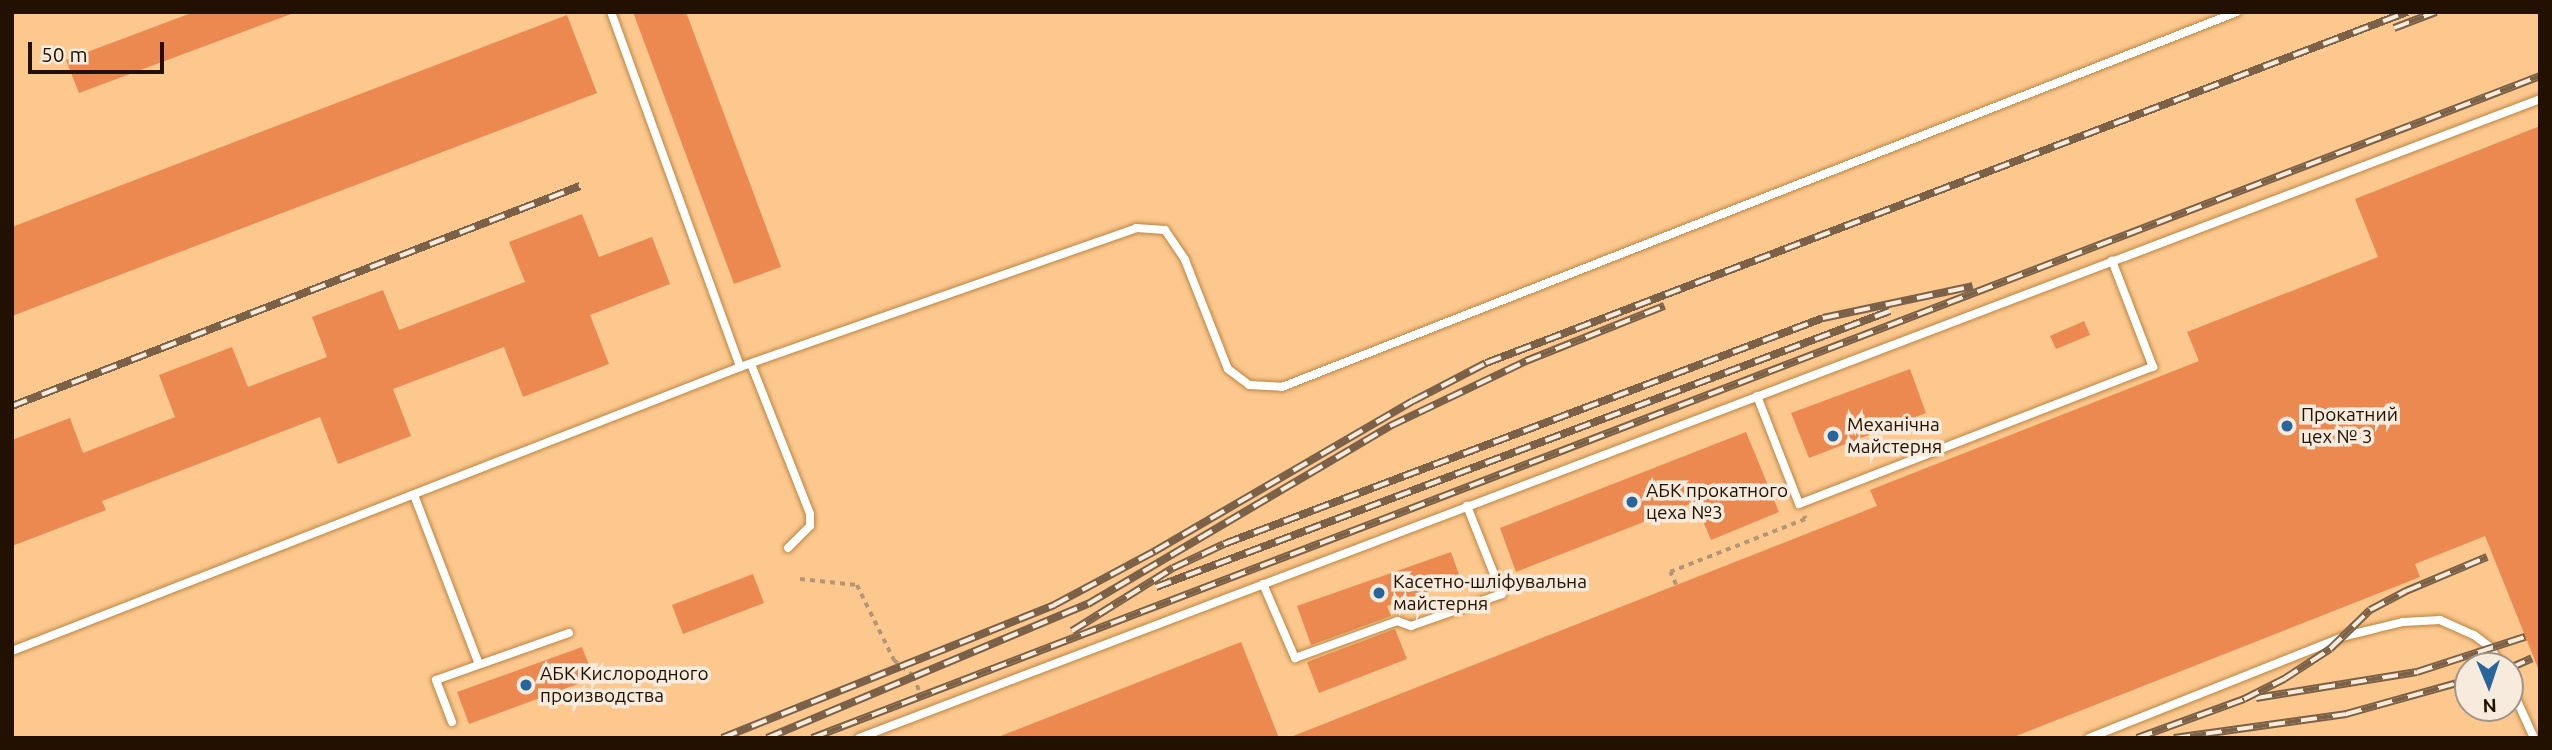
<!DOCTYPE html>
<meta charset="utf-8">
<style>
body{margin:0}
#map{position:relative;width:2552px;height:750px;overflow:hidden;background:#fdd9b2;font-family:Ubuntu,sans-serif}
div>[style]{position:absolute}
.built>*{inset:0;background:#fcc88e}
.building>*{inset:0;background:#ec8951}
.path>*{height:3.5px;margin-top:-1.75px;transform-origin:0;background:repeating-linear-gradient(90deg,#b49677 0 5px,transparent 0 10px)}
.roads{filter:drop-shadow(0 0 2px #bc8440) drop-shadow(0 0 2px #bc8440)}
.service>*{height:8px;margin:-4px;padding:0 4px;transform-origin:4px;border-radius:4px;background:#fff}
.rail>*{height:8px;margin-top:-4px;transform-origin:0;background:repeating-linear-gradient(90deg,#f7ebde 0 16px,#7a6147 0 32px);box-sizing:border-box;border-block:2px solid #7a6147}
.dots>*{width:19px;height:19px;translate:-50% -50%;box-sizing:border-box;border:4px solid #f7ebde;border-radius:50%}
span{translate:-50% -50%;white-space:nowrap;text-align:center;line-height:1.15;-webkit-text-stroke:7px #f7ebde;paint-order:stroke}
.poi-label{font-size:19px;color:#210}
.left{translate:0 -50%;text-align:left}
.frame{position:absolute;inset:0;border:14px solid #210;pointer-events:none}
.north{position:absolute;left:2454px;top:652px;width:70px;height:70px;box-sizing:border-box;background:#f7ebde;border:2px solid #a29485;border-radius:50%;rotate:178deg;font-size:19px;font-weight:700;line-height:28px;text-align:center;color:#210}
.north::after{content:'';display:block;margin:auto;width:24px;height:32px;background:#28659c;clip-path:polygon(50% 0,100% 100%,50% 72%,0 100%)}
.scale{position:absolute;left:28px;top:42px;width:136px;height:32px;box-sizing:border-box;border:4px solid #210;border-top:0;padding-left:9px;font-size:21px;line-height:24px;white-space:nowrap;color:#210;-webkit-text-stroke:5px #f7ebde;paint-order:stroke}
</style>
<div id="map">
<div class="built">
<div style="clip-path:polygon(evenodd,12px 12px,2540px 12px,2540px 738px,12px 738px,12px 12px,2468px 666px,2510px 666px,2510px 708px,2468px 708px,2468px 666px)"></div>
</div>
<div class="building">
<div style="clip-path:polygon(194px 12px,291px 14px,79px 93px,66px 60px)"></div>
<div style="clip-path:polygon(633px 12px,686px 12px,781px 267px,734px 284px)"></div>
<div style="clip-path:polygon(567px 15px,597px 93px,12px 316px,12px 227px)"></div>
<div style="clip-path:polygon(2540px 126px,2540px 673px,2485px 536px,2415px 564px,2420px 577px,2011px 738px,1288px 738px,1877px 506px,1870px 490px,2199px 361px,2187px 332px,2378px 257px,2355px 199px)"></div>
<div style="clip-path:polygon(582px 214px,599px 257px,652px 237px,670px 284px,590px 315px,609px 364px,523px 397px,504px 347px,393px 389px,411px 436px,338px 464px,320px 417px,102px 501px,106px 510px,12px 546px,12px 440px,70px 418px,83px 453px,175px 417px,159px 375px,232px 347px,248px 387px,327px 357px,312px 317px,383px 290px,399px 330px,525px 282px,509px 242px)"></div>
<div style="clip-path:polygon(2084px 321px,2090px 335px,2056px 349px,2050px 336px)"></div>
<div style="clip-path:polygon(1910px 369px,1926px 413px,1809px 458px,1791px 413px)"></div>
<div style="clip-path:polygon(1746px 432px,1779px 512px,1711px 540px,1695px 502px,1516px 572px,1500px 528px)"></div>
<div style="clip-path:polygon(1451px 552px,1461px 580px,1387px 606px,1391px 616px,1311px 645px,1297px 606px)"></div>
<div style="clip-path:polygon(753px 574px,764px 603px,683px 634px,672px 605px)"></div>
<div style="clip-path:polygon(1395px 629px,1407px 659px,1319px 693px,1307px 662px)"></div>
<div style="clip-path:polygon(1241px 642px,1279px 738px,998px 738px,998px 737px)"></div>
<div style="clip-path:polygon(582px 647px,594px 678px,469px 724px,457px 692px)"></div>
</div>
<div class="path">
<div style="left:800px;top:579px;width:57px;rotate:6deg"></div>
<div style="left:857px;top:585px;width:84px;rotate:63.7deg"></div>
<div style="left:894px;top:660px;width:26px;rotate:39deg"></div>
<div style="left:914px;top:676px;width:28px;rotate:71deg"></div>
<div style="left:1676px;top:585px;width:14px;rotate:-115deg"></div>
<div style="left:1670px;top:572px;width:145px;rotate:-21.4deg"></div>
<div style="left:1805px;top:519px;width:3px;rotate:-108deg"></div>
</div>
<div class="roads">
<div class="service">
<div style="left:611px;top:12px;width:378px;rotate:70deg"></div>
<div style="left:751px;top:364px;width:161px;rotate:68.5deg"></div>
<div style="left:810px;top:514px;width:12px;rotate:90deg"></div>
<div style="left:810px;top:526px;width:31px;rotate:135deg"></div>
<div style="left:1757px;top:396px;width:116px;rotate:68.7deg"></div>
<div style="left:1799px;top:504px;width:380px;rotate:-21.2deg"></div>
<div style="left:2153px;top:367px;width:114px;rotate:-111.1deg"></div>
<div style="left:414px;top:495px;width:181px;rotate:69deg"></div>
<div style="left:1263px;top:584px;width:81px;rotate:66.6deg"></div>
<div style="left:1295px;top:658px;width:109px;rotate:-19.9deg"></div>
<div style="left:1397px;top:621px;width:15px;rotate:20deg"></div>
<div style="left:1411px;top:626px;width:96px;rotate:-19.4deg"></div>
<div style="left:1502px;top:594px;width:95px;rotate:-111.7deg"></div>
<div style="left:12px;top:651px;width:781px;rotate:-21.31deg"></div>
<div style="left:740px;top:367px;width:420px;rotate:-19.3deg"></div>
<div style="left:1136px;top:228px;width:29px;rotate:4deg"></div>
<div style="left:1165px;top:230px;width:36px;rotate:56deg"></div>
<div style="left:1185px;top:260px;width:117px;rotate:68.5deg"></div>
<div style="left:1228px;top:369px;width:26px;rotate:37deg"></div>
<div style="left:1249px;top:385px;width:33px;rotate:3deg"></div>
<div style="left:1282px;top:387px;width:1026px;rotate:-21.44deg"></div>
<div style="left:2510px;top:685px;width:58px;rotate:65.6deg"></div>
<div style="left:452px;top:722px;width:45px;rotate:-110.9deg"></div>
<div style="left:436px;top:680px;width:141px;rotate:-19.5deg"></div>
<div style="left:859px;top:738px;width:1798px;rotate:-20.81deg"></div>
<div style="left:2089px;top:738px;width:276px;rotate:-21.7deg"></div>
<div style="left:2345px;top:636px;width:60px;rotate:-13.6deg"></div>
<div style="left:2403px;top:622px;width:37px;rotate:-3deg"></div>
<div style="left:2440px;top:620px;width:37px;rotate:24deg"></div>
<div style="left:2474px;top:635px;width:21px;rotate:37deg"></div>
<div style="left:2491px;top:648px;width:20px;rotate:63deg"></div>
</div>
</div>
<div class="rail">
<div style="left:2394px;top:28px;width:45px;rotate:-20.9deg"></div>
<div style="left:12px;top:406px;width:609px;rotate:-21.17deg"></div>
<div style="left:1156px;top:587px;width:784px;rotate:-20.61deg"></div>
<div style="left:1072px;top:631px;width:119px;rotate:-32deg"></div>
<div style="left:1173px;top:568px;width:56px;rotate:-25.2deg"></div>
<div style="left:1224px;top:544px;width:640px;rotate:-20.67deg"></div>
<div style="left:1823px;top:318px;width:153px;rotate:-12deg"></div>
<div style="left:2510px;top:668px;width:24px;rotate:-24deg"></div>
<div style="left:2256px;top:698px;width:163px;rotate:-9.2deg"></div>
<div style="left:2417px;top:672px;width:114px;rotate:-18deg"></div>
<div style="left:722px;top:738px;width:358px;rotate:-21.8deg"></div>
<div style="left:1054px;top:605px;width:115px;rotate:-28.1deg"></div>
<div style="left:1155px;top:551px;width:298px;rotate:-30.2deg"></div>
<div style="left:1413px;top:401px;width:82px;rotate:-27.5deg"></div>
<div style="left:1486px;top:363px;width:986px;rotate:-20.86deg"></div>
<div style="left:767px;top:738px;width:348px;rotate:-22.7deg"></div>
<div style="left:1088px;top:604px;width:351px;rotate:-30.5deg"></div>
<div style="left:1390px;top:426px;width:151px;rotate:-25.5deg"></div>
<div style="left:1526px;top:361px;width:149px;rotate:-21.7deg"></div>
<div style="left:812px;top:738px;width:1850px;rotate:-20.96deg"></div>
<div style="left:2137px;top:738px;width:114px;rotate:-20deg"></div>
<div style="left:2244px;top:699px;width:45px;rotate:-26.6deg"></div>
<div style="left:2284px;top:679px;width:55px;rotate:-33.1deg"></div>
<div style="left:2330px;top:649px;width:56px;rotate:-44.3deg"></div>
<div style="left:2370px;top:610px;width:41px;rotate:-27.8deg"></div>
<div style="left:2406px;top:591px;width:88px;rotate:-22.8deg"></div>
<div style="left:2174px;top:738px;width:174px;rotate:-7.9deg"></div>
<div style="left:2346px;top:714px;width:127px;rotate:-15.6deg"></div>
</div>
<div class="dots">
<div style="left:2287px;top:426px;background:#28659c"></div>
<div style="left:1833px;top:436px;background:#28659c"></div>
<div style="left:1632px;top:502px;background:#28659c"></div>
<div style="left:1379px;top:593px;background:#28659c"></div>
<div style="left:526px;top:685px;background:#28659c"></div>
</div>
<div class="poi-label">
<span class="left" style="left:2301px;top:426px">Прокатний<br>цех № 3</span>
<span class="left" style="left:1847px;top:436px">Механічна<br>майстерня</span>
<span class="left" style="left:1646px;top:502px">АБК прокатного<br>цеха №3</span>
<span class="left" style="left:1393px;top:593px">Касетно-шліфувальна<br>майстерня</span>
<span class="left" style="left:540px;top:685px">АБК Кислородного<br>производства</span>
</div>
<div class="frame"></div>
<div class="north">N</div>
<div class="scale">50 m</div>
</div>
